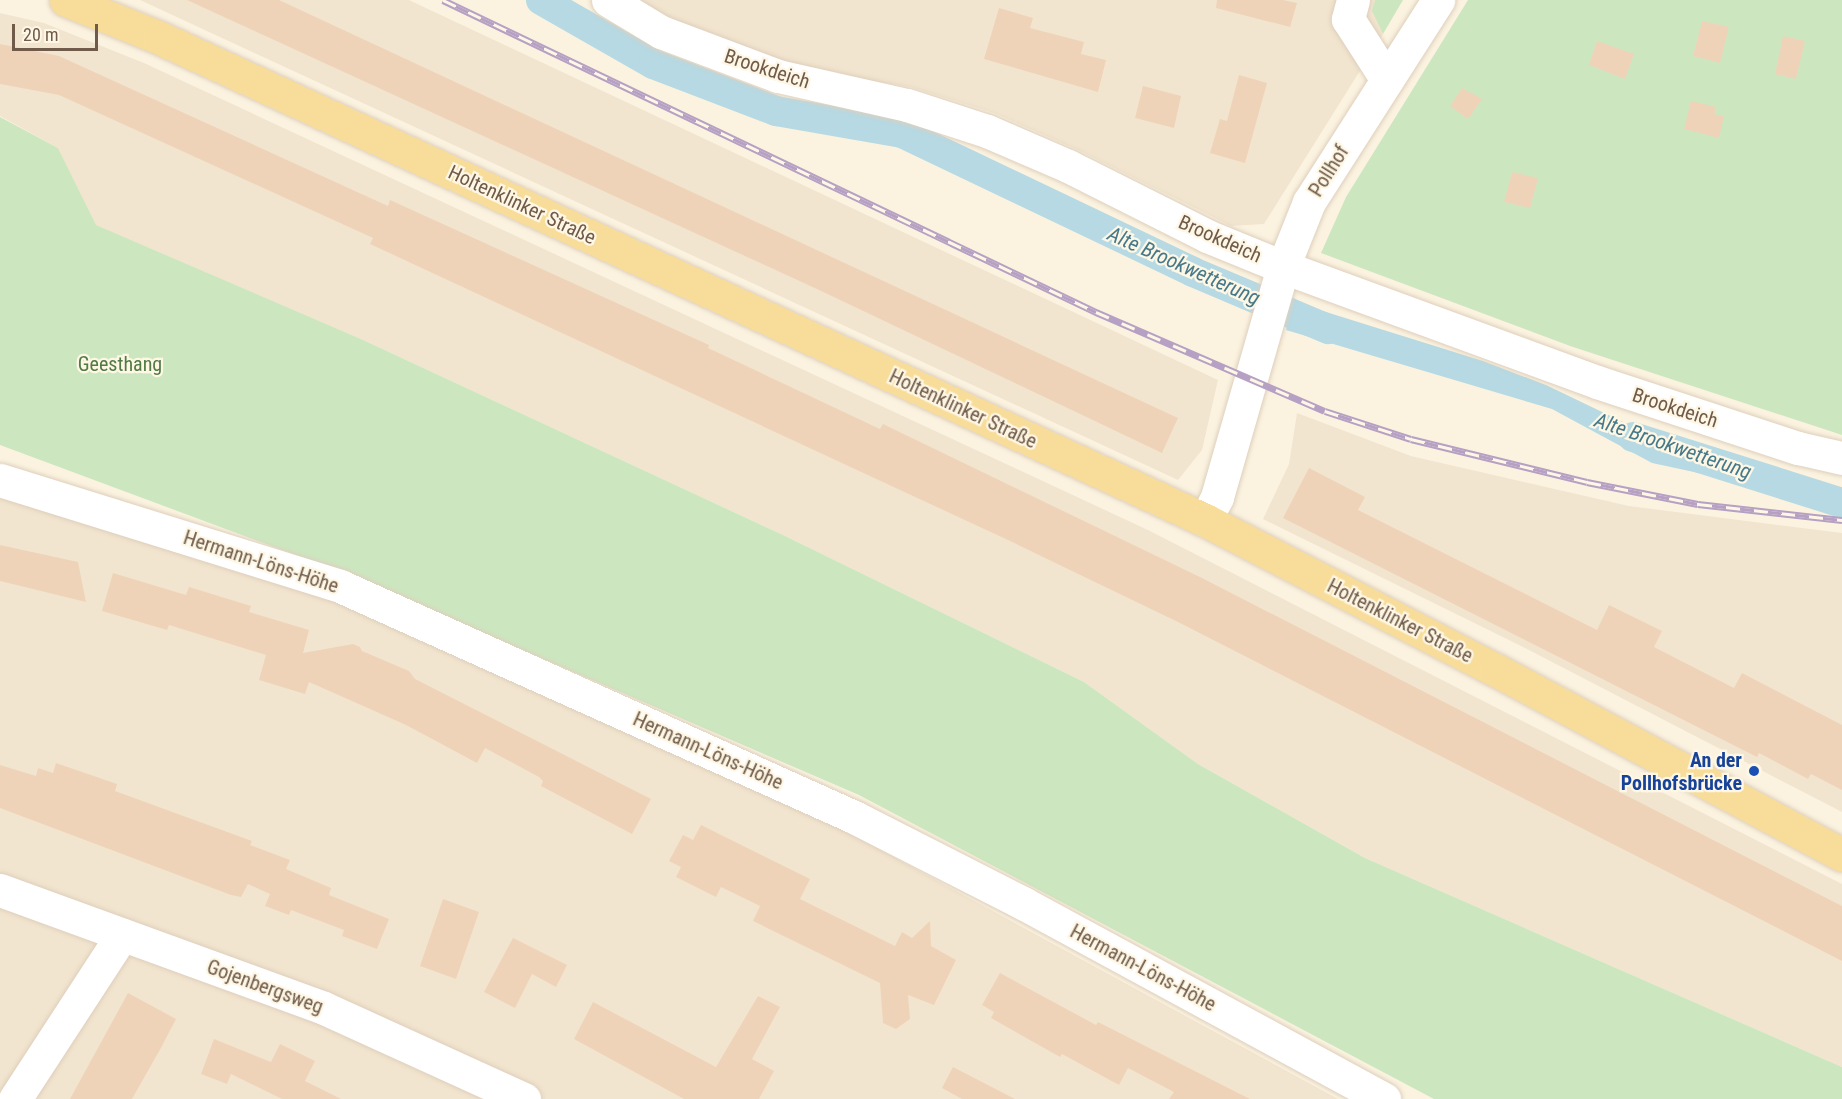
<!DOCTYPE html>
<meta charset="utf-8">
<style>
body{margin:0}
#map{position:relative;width:1842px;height:1099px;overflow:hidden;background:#fbf3e0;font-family:"Roboto Condensed",sans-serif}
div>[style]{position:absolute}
.residential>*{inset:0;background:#f2e5cf}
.green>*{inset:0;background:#cce7c0}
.water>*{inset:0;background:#b6d9e3}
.canal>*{height:30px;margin:-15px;padding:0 15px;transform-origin:15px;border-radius:15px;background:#b6d9e3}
.building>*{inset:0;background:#efd3b9}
.roads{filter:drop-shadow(0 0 2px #decfbc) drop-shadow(0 0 2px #decfbc)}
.minor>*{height:33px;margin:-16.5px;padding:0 16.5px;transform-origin:16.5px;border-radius:16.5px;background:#fff}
.major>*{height:33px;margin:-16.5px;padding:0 16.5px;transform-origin:16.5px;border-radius:16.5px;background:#f8dd9a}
.rail>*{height:7px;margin-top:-3.5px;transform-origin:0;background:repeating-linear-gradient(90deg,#fef7e5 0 14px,#b6a0c3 0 28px);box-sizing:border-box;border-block:2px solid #b6a0c3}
.dots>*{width:16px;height:16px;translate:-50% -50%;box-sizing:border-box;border:3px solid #fef7e5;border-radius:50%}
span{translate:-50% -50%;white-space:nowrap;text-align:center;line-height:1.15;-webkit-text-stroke:4.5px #fef7e5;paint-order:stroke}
.street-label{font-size:20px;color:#705a49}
.park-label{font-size:20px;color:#507b44}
.transit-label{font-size:20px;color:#164399;font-weight:700}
.right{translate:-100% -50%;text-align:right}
.water-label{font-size:21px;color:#46798a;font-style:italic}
.scale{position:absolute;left:12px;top:24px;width:86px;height:27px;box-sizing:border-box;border:3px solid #705a49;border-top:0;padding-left:8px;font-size:18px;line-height:21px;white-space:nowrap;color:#705a49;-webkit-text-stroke:4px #fef7e5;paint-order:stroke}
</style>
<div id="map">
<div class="residential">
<div style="clip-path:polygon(140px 0,409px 0,1218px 380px,1202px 450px,1178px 480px)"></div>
<div style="clip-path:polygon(629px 0,1375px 0,1373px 11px,1383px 34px,1264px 224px,1231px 226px,1076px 149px,994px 113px,911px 87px,787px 67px,667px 22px)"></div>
<div style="clip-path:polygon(0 13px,44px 23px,144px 63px,1148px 530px,1842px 884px,1842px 1067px,1365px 858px,1198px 764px,1084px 682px,783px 535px,361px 339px,95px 225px,58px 148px,0 116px)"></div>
<div style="clip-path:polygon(1297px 413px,1411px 456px,1629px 506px,1842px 533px,1842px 812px,1519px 645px,1263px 519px,1289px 464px)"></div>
<div style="clip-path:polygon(0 496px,333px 599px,844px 830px,1338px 1099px,0 1099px)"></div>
</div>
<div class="green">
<div style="clip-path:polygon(1375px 0,1403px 0,1383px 34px,1372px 11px)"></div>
<div style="clip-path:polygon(1468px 0,1842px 0,1842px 435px,1570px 346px,1321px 253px,1346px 197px)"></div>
<div style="clip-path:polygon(0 117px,58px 148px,96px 225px,361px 339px,783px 535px,1084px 682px,1198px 764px,1365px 858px,1842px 1067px,1842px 1099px,1434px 1099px,859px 795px,344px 573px,0 445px)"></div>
</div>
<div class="water">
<div style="clip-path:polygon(1294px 302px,1483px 361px,1546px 385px,1652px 436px,1708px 475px,1652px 463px,1552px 409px,1286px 330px)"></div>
</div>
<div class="canal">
<div style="left:541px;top:0;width:129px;rotate:29.7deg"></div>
<div style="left:653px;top:64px;width:132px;rotate:20.9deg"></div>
<div style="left:776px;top:111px;width:128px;rotate:9.9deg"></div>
<div style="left:902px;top:133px;width:322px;rotate:25.5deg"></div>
<div style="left:1193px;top:272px;width:147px;rotate:22.9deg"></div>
<div style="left:1633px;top:437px;width:219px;rotate:17.5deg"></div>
</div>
<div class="building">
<div style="clip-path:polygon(187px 0,279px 0,1178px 418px,1162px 453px,819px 290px)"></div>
<div style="clip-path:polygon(1217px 0,1283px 0,1297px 3px,1290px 27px,1216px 8px)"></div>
<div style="clip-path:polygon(999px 8px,1033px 18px,1030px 28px,1084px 42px,1081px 54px,1106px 60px,1098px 92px,984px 59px)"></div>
<div style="clip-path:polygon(1702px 21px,1729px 27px,1720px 63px,1693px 56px)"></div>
<div style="clip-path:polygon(1783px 36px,1805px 41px,1796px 79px,1775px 74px)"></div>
<div style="clip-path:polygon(1597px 41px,1634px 54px,1625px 79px,1589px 65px)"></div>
<div style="clip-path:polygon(0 44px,59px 56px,388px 206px,390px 200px,709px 345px,708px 348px,880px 429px,883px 424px,1202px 578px,1842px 906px,1842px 961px,1180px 623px,1010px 541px,370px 244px,373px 238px,59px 95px,0 84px)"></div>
<div style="clip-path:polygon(1239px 75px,1267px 83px,1245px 163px,1210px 153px,1220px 119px,1227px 121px)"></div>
<div style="clip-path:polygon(1143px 86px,1181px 96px,1174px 128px,1135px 118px)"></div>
<div style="clip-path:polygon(1462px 88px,1482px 99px,1468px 119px,1450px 106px)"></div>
<div style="clip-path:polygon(1691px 101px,1716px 107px,1714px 114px,1724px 116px,1719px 138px,1684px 129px)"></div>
<div style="clip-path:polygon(1512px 172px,1538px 178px,1530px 208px,1504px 202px)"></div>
<div style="clip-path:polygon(1309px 468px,1365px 497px,1358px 510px,1597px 630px,1609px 605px,1662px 631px,1654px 647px,1734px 688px,1742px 673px,1842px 725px,1842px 790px,1811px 774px,1808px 779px,1759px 753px,1757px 757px,1283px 518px)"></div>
<div style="clip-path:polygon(0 545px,78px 562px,86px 602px,0 581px)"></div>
<div style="clip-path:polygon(113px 573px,186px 595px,189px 587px,251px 606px,249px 612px,309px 630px,303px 653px,353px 644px,360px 647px,362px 651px,409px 671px,415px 679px,651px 799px,632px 834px,541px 786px,543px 781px,539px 777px,485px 748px,477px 763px,406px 725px,309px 682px,305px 694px,259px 680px,266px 655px,169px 625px,167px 630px,102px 611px)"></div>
<div style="clip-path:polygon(56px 763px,117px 784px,115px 791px,252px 841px,250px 845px,290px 860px,286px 869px,331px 888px,329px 895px,389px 919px,377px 949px,342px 936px,344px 930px,291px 910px,289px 915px,265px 906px,270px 894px,248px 884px,241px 897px,231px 895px,0 808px,0 765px,36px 776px,38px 768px,53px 773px)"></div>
<div style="clip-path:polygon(701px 825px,810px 879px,800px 899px,895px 946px,902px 932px,912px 938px,930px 921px,931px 946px,956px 960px,934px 1005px,908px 995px,910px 1019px,896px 1029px,883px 1023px,880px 983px,753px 921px,760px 906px,721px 887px,716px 897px,676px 877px,681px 867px,669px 861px,683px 835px,693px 840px)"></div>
<div style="clip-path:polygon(443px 899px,479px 912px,456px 979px,420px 966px)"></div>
<div style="clip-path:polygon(513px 938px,567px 965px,556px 987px,532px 974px,515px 1008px,484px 992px)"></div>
<div style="clip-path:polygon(1000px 973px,1096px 1025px,1098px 1022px,1250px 1099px,1169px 1099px,1174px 1092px,1128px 1068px,1119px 1085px,1062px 1054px,1060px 1057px,991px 1018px,994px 1012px,982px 1005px)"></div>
<div style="clip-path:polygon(128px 993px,176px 1019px,162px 1046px,132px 1099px,70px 1099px)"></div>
<div style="clip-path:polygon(758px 996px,780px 1007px,752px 1059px,774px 1071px,759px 1099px,684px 1099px,574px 1039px,593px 1002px,716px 1067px)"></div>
<div style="clip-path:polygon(214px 1039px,271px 1062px,280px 1044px,315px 1061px,305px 1081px,341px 1099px,282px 1099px,231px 1074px,227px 1084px,201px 1074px)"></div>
<div style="clip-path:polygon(953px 1067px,1015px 1099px,962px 1099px,942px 1088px)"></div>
</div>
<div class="roads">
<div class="minor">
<div style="left:608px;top:0;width:62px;rotate:31.1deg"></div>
<div style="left:661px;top:32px;width:125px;rotate:20.6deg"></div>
<div style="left:778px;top:76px;width:132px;rotate:12.7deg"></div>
<div style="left:907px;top:105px;width:84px;rotate:18deg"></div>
<div style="left:987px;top:131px;width:88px;rotate:23.4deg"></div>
<div style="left:1068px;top:166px;width:156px;rotate:26.7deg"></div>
<div style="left:1207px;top:236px;width:82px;rotate:22.2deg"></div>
<div style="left:1283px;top:267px;width:334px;rotate:20.1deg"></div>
<div style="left:1597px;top:382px;width:212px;rotate:18.2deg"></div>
<div style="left:1798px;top:448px;width:45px;rotate:12.8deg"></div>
<div style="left:1353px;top:0;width:20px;rotate:105deg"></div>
<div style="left:1348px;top:19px;width:72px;rotate:57.4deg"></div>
<div style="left:0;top:480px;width:356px;rotate:17.3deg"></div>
<div style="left:340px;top:586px;width:564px;rotate:24.2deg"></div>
<div style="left:854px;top:817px;width:190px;rotate:27deg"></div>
<div style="left:1023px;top:903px;width:411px;rotate:28.5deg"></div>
<div style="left:1205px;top:520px;width:26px;rotate:-62deg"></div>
<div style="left:1217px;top:497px;width:239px;rotate:-74deg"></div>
<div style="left:1283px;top:267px;width:70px;rotate:-68.2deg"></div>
<div style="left:1309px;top:202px;width:240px;rotate:-57.4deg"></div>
<div style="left:0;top:890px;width:345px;rotate:20deg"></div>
<div style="left:324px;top:1008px;width:220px;rotate:24.5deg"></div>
<div style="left:15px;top:1099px;width:196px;rotate:-56.9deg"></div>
</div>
<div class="major">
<div style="left:66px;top:0;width:101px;rotate:22deg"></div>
<div style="left:160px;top:38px;width:1151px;rotate:24.76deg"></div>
<div style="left:1205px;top:520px;width:327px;rotate:27.3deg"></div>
<div style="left:1496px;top:670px;width:392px;rotate:28.1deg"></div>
</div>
</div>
<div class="rail">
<div style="left:443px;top:0;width:724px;rotate:25.54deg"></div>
<div style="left:1096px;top:312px;width:249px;rotate:23.4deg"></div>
<div style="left:1325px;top:411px;width:90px;rotate:18deg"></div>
<div style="left:1411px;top:439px;width:181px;rotate:13.7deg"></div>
<div style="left:1587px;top:482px;width:113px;rotate:11.2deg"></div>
<div style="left:1698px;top:504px;width:145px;rotate:6.3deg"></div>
</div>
<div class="dots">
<div style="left:1754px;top:771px;background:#1a4fb4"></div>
</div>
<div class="street-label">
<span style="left:767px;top:69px;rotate:18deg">Brookdeich</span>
<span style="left:1329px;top:171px;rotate:-58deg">Pollhof</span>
<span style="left:522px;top:205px;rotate:25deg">Holtenklinker Straße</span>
<span style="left:1220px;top:239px;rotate:24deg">Brookdeich</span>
<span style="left:1675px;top:408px;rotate:18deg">Brookdeich</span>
<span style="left:963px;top:409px;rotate:25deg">Holtenklinker Straße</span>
<span style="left:261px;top:562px;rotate:18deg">Hermann-Löns-Höhe</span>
<span style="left:1400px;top:621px;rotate:27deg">Holtenklinker Straße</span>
<span style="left:708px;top:751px;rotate:24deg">Hermann-Löns-Höhe</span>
<span style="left:1143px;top:968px;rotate:28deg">Hermann-Löns-Höhe</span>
<span style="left:265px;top:987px;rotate:20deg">Gojenbergsweg</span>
</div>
<div class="park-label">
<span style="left:120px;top:364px">Geesthang</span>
</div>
<div class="transit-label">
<span class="right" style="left:1742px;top:772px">An der<br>Pollhofsbrücke</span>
</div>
<div class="water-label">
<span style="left:1184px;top:266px;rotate:24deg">Alte Brookwetterung</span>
<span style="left:1673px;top:446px;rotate:19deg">Alte Brookwetterung</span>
</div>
<div class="scale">20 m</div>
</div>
